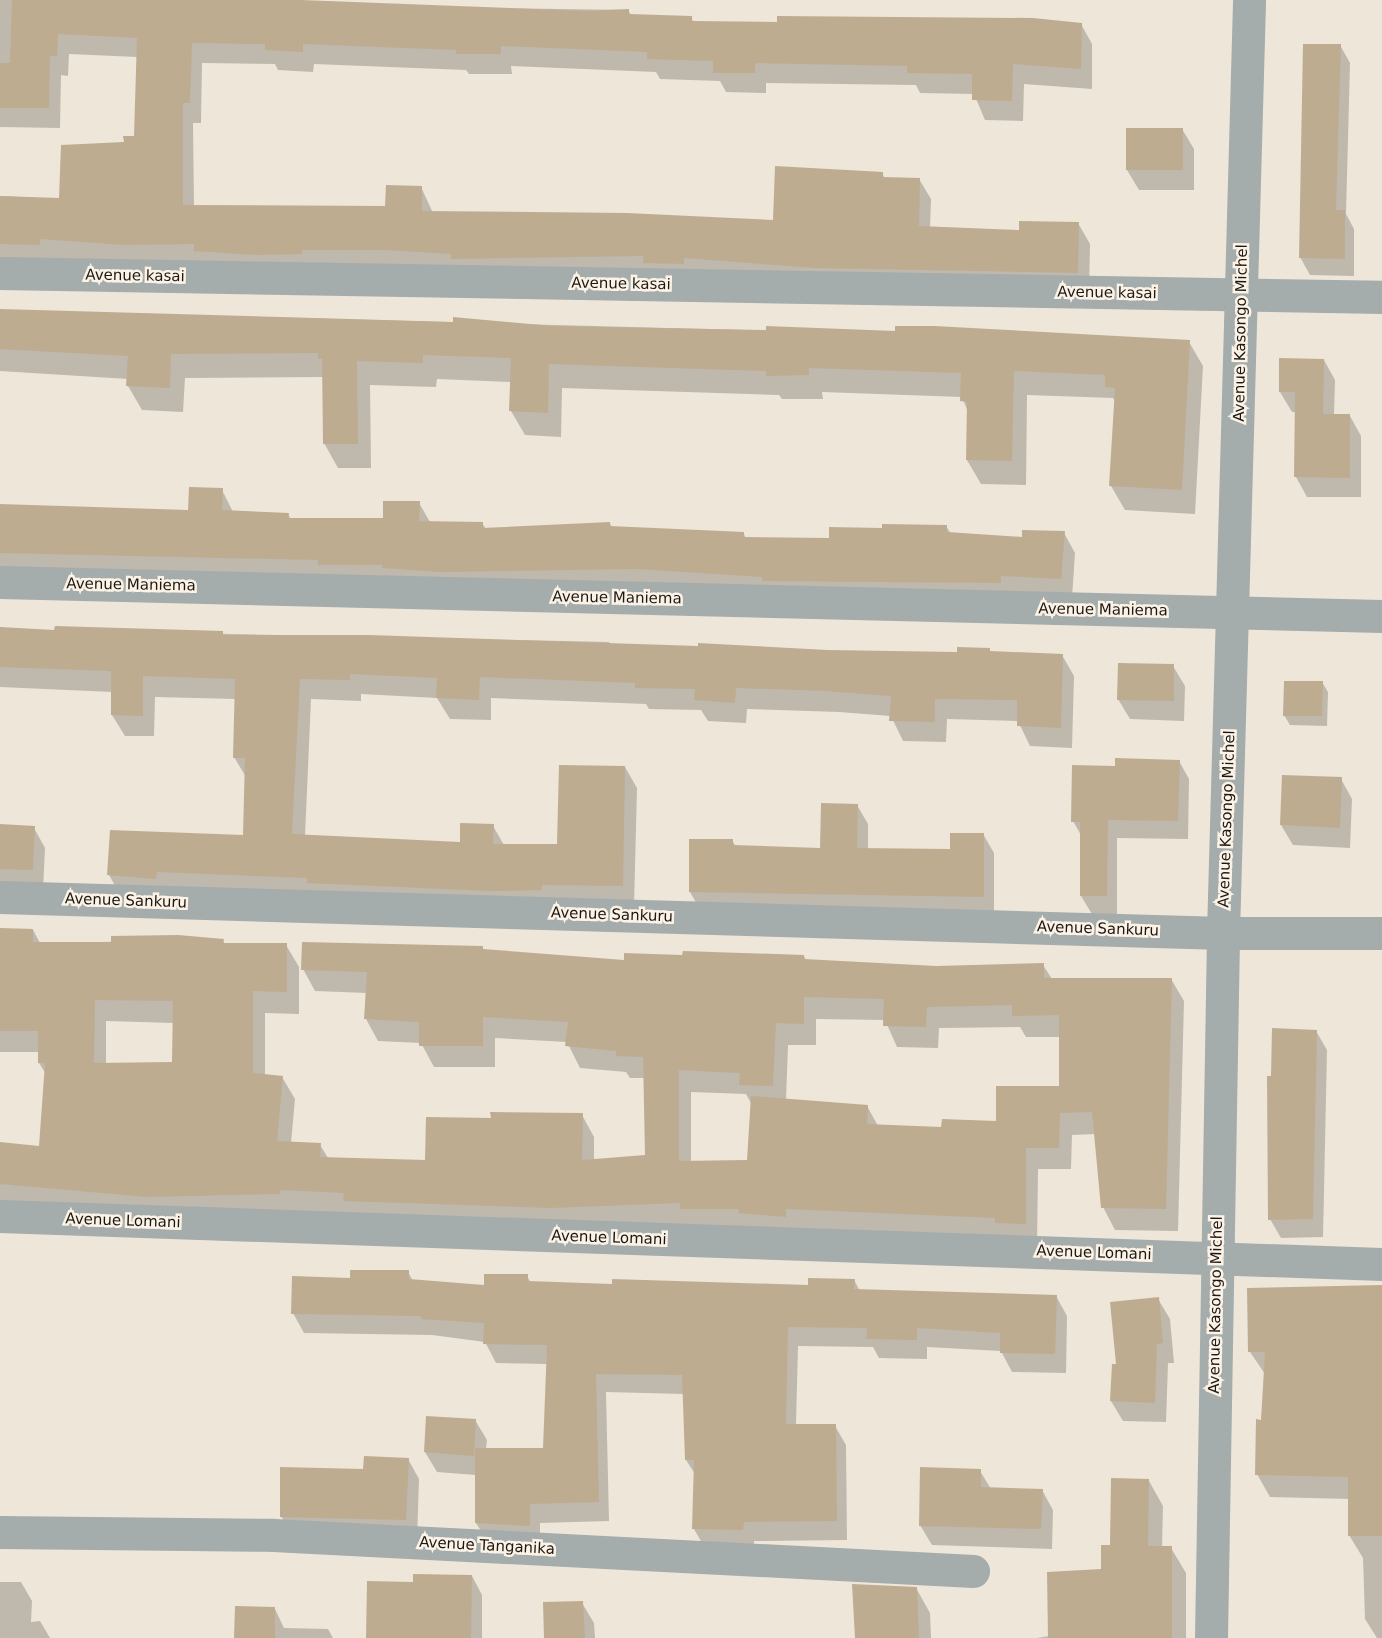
<!DOCTYPE html>
<style>
body{margin:0}
#map{position:relative;width:1382px;height:1638px;overflow:hidden;background:#eee6d9;font-family:"DejaVu Sans",sans-serif}
div>[style]{position:absolute}
.shadow>*{inset:0;background:#0003}
.building>*{inset:0;background:#beac91}
.minor>*{height:33px;margin:-16.5px;padding:0 16.5px;transform-origin:16.5px;border-radius:16.5px;background:#a4acac}
span{translate:-50% -50%;white-space:nowrap;text-align:center;line-height:1.15;-webkit-text-stroke:5px #fcf3e6;paint-order:stroke}
.street-label{font-size:15px;color:#1b1814}
</style>
<div id="map">
<div class="shadow">
<div style="clip-path:polygon(0 0,265px 0,368px 6px,628px 10px,631px 15px,691px 17px,694px 23px,1081px 24px,1092px 44px,1092px 89px,1024px 84px,1023px 121px,985px 120px,974px 94px,920px 93px,916px 85px,766px 83px,766px 93px,726px 92px,720px 81px,660px 79px,656px 72px,511px 66px,512px 74px,469px 74px,466px 70px,314px 64px,313px 72px,278px 70px,275px 64px,202px 63px,201px 123px,193px 123px,194px 207px,387px 208px,421px 187px,433px 213px,774px 221px,882px 173px,885px 179px,919px 179px,931px 199px,930px 228px,1021px 231px,1078px 223px,1090px 244px,1089px 293px,0 263px,0 196px,60px 199px,135px 137px,137px 57px,69px 54px,68px 76px,61px 75px,60px 128px,0 127px)"></div>
<div style="clip-path:polygon(1340px 45px,1350px 63px,1346px 214px,1354px 229px,1354px 276px,1310px 275px,1300px 257px)"></div>
<div style="clip-path:polygon(1182px 129px,1194px 149px,1194px 190px,1139px 190px,1127px 170px)"></div>
<div style="clip-path:polygon(0 310px,1189px 342px,1203px 366px,1195px 514px,1125px 510px,1111px 486px,1116px 404px,1113px 398px,1027px 395px,1026px 485px,981px 484px,967px 460px,968px 412px,962px 397px,822px 392px,823px 399px,782px 399px,779px 395px,562px 388px,561px 437px,525px 435px,511px 411px,512px 382px,437px 379px,436px 387px,370px 385px,371px 468px,338px 468px,324px 443px,324px 377px,185px 378px,183px 412px,142px 410px,128px 386px,128px 379px,0 371px)"></div>
<div style="clip-path:polygon(1324px 360px,1335px 380px,1334px 415px,1350px 416px,1361px 436px,1361px 497px,1307px 497px,1296px 477px,1296px 412px,1292px 412px,1280px 392px)"></div>
<div style="clip-path:polygon(222px 490px,233px 512px,288px 514px,291px 519px,384px 519px,419px 503px,430px 522px,482px 523px,486px 529px,610px 523px,612px 528px,744px 534px,746px 539px,830px 539px,884px 529px,946px 526px,951px 534px,1023px 539px,1064px 533px,1075px 553px,1072px 598px,0 572px,0 506px,189px 512px)"></div>
<div style="clip-path:polygon(0 629px,609px 642px,611px 646px,827px 652px,958px 654px,989px 649px,991px 653px,1062px 655px,1074px 676px,1072px 748px,1030px 746px,1018px 721px,947px 719px,946px 742px,903px 741px,891px 716px,839px 712px,747px 709px,746px 723px,708px 721px,701px 710px,649px 709px,646px 704px,491px 698px,491px 720px,450px 719px,437px 698px,361px 694px,361px 701px,311px 699px,305px 836px,461px 843px,493px 826px,504px 845px,558px 845px,625px 767px,637px 788px,634px 907px,121px 896px,109px 875px,111px 832px,245px 836px,246px 777px,234px 757px,236px 699px,155px 697px,154px 736px,125px 736px,112px 715px,113px 692px,0 687px)"></div>
<div style="clip-path:polygon(1173px 666px,1185px 686px,1184px 721px,1130px 719px,1118px 699px)"></div>
<div style="clip-path:polygon(1322px 682px,1328px 692px,1327px 726px,1290px 725px,1284px 715px)"></div>
<div style="clip-path:polygon(1179px 761px,1189px 779px,1188px 839px,1117px 838px,1117px 914px,1092px 914px,1081px 896px,1082px 837px,1073px 821px,1116px 768px)"></div>
<div style="clip-path:polygon(1341px 779px,1352px 799px,1350px 848px,1293px 845px,1281px 825px)"></div>
<div style="clip-path:polygon(857px 805px,868px 824px,868px 849px,951px 851px,983px 834px,994px 853px,994px 915px,701px 911px,690px 892px,732px 840px,736px 847px,821px 849px)"></div>
<div style="clip-path:polygon(0 826px,34px 828px,45px 848px,43px 890px,0 888px)"></div>
<div style="clip-path:polygon(evenodd,0 929px,33px 930px,40px 943px,223px 940px,225px 945px,286px 945px,299px 967px,299px 1014px,265px 1013px,265px 1076px,282px 1077px,295px 1099px,291px 1143px,320px 1145px,328px 1158px,427px 1161px,492px 1120px,582px 1115px,594px 1137px,594px 1160px,646px 1156px,645px 1078px,630px 1078px,626px 1072px,580px 1068px,567px 1042px,495px 1038px,495px 1067px,434px 1067px,421px 1043px,378px 1041px,366px 1019px,367px 993px,315px 991px,303px 969px,482px 948px,484px 951px,625px 962px,804px 956px,806px 960px,936px 967px,1043px 965px,1052px 979px,1171px 979px,1184px 1001px,1178px 1231px,1115px 1230px,1103px 1207px,1095px 1134px,1072px 1135px,1071px 1169px,1038px 1169px,1037px 1245px,0 1206px,0 1143px,40px 1147px,46px 1074px,39px 1063px,39px 1052px,0 1052px,0 929px,816px 1019px,885px 1020px,897px 1047px,938px 1048px,939px 1028px,1020px 1027px,1026px 1037px,1061px 1037px,1061px 1087px,997px 1122px,943px 1128px,878px 1126px,867px 1106px,786px 1100px,788px 1045px,816px 1045px,816px 1019px,0 929px,106px 1021px,174px 1023px,173px 1064px,106px 1065px,106px 1021px,0 929px,691px 1092px,746px 1094px,752px 1105px,749px 1162px,691px 1162px,691px 1092px)"></div>
<div style="clip-path:polygon(1316px 1031px,1327px 1050px,1323px 1237px,1281px 1238px,1270px 1219px,1273px 1077px)"></div>
<div style="clip-path:polygon(408px 1272px,413px 1281px,485px 1286px,527px 1276px,531px 1283px,614px 1285px,810px 1286px,854px 1280px,860px 1291px,1056px 1296px,1067px 1316px,1066px 1373px,1012px 1372px,1001px 1351px,927px 1347px,927px 1359px,879px 1358px,873px 1347px,798px 1346px,796px 1425px,835px 1426px,846px 1445px,847px 1540px,754px 1541px,754px 1549px,705px 1548px,694px 1529px,695px 1474px,686px 1460px,685px 1394px,606px 1392px,609px 1521px,540px 1523px,540px 1545px,488px 1542px,476px 1523px,476px 1475px,437px 1472px,425px 1452px,475px 1420px,487px 1440px,486px 1449px,544px 1449px,548px 1364px,496px 1363px,485px 1342px,432px 1335px,304px 1333px,293px 1313px,352px 1279px)"></div>
<div style="clip-path:polygon(1382px 1286px,1382px 1638px,1377px 1638px,1365px 1619px,1363px 1558px,1349px 1535px,1350px 1499px,1270px 1497px,1257px 1474px,1265px 1374px,1250px 1352px)"></div>
<div style="clip-path:polygon(1158px 1299px,1170px 1319px,1174px 1363px,1168px 1363px,1166px 1422px,1123px 1421px,1111px 1401px,1118px 1365px)"></div>
<div style="clip-path:polygon(408px 1459px,419px 1479px,417px 1540px,293px 1536px,281px 1516px,365px 1470px)"></div>
<div style="clip-path:polygon(980px 1471px,991px 1489px,1042px 1490px,1053px 1510px,1052px 1549px,932px 1545px,920px 1525px)"></div>
<div style="clip-path:polygon(1149px 1481px,1163px 1506px,1162px 1548px,1171px 1548px,1186px 1573px,1186px 1638px,1037px 1638px,1049px 1636px,1103px 1570px)"></div>
<div style="clip-path:polygon(472px 1576px,482px 1595px,482px 1638px,367px 1638px,415px 1583px)"></div>
<div style="clip-path:polygon(0 1582px,21px 1582px,32px 1601px,31px 1622px,40px 1621px,50px 1638px,0 1638px)"></div>
<div style="clip-path:polygon(916px 1588px,930px 1613px,931px 1638px,857px 1638px)"></div>
<div style="clip-path:polygon(582px 1603px,594px 1623px,595px 1638px,546px 1638px)"></div>
<div style="clip-path:polygon(275px 1609px,284px 1628px,328px 1629px,333px 1638px,236px 1638px)"></div>
</div>
<div class="building">
<div style="clip-path:polygon(12px 0,301px 0,585px 11px,629px 9px,629px 14px,692px 16px,692px 21px,777px 22px,777px 16px,1033px 18px,1082px 23px,1081px 69px,1013px 64px,1012px 101px,972px 100px,972px 74px,907px 73px,907px 66px,755px 63px,755px 73px,713px 73px,713px 61px,647px 59px,647px 52px,501px 46px,501px 54px,456px 54px,456px 50px,303px 44px,303px 52px,265px 50px,265px 44px,192px 43px,190px 103px,183px 103px,183px 205px,385px 206px,386px 185px,422px 186px,422px 211px,627px 213px,773px 220px,775px 166px,883px 172px,883px 177px,920px 178px,919px 226px,1019px 230px,1019px 221px,1079px 222px,1078px 273px,815px 268px,684px 258px,684px 264px,643px 263px,643px 256px,451px 259px,451px 254px,385px 250px,302px 250px,302px 254px,257px 255px,194px 251px,194px 244px,124px 245px,40px 239px,40px 245px,0 244px,0 196px,59px 198px,61px 145px,124px 142px,123px 136px,134px 136px,137px 38px,58px 34px,57px 56px,50px 56px,49px 108px,0 108px,0 63px,10px 63px)"></div>
<div style="clip-path:polygon(1303px 44px,1341px 44px,1336px 210px,1345px 210px,1345px 259px,1299px 258px)"></div>
<div style="clip-path:polygon(1126px 128px,1183px 128px,1183px 170px,1126px 170px)"></div>
<div style="clip-path:polygon(0 309px,453px 322px,453px 317px,552px 326px,766px 330px,766px 326px,895px 331px,895px 326px,934px 326px,1190px 340px,1182px 490px,1109px 486px,1115px 388px,1105px 387px,1105px 375px,1014px 371px,1012px 461px,966px 460px,967px 402px,960px 401px,961px 373px,809px 368px,809px 375px,766px 376px,766px 371px,549px 364px,548px 413px,509px 411px,511px 358px,423px 355px,423px 363px,357px 361px,358px 444px,323px 444px,322px 359px,318px 359px,318px 353px,171px 354px,170px 388px,126px 386px,128px 356px,0 349px)"></div>
<div style="clip-path:polygon(1279px 358px,1324px 359px,1323px 414px,1350px 414px,1350px 478px,1294px 477px,1295px 392px,1279px 392px)"></div>
<div style="clip-path:polygon(189px 487px,223px 488px,222px 510px,289px 513px,288px 518px,383px 518px,383px 501px,420px 501px,419px 521px,483px 522px,483px 528px,610px 522px,610px 526px,744px 532px,744px 537px,829px 538px,829px 527px,882px 528px,882px 524px,947px 525px,947px 532px,1022px 537px,1022px 530px,1065px 531px,1061px 579px,1001px 576px,1001px 583px,762px 581px,762px 577px,637px 569px,439px 572px,382px 568px,382px 565px,318px 565px,318px 560px,0 553px,0 504px,188px 510px)"></div>
<div style="clip-path:polygon(55px 626px,223px 631px,223px 635px,369px 635px,698px 646px,698px 643px,827px 650px,957px 652px,957px 647px,990px 648px,990px 651px,1063px 654px,1061px 728px,1017px 726px,1017px 700px,935px 699px,935px 722px,889px 721px,891px 696px,826px 691px,736px 688px,735px 703px,694px 700px,695px 689px,635px 688px,635px 683px,480px 677px,479px 700px,436px 698px,437px 678px,350px 674px,350px 680px,300px 679px,292px 834px,460px 842px,460px 823px,494px 824px,493px 844px,557px 844px,559px 765px,625px 766px,623px 886px,542px 885px,542px 890px,491px 891px,307px 883px,307px 878px,157px 872px,156px 879px,107px 875px,110px 830px,243px 835px,245px 758px,233px 758px,235px 679px,143px 676px,143px 716px,111px 715px,111px 671px,0 667px,0 627px,54px 630px)"></div>
<div style="clip-path:polygon(1118px 663px,1174px 664px,1174px 701px,1117px 700px)"></div>
<div style="clip-path:polygon(1284px 681px,1323px 681px,1322px 716px,1283px 716px)"></div>
<div style="clip-path:polygon(1115px 758px,1180px 760px,1178px 821px,1108px 820px,1107px 896px,1080px 896px,1080px 822px,1071px 822px,1072px 765px,1115px 766px)"></div>
<div style="clip-path:polygon(1282px 775px,1342px 777px,1340px 828px,1280px 825px)"></div>
<div style="clip-path:polygon(821px 803px,858px 804px,857px 848px,950px 849px,950px 833px,984px 833px,984px 897px,689px 892px,689px 839px,733px 839px,733px 845px,820px 848px)"></div>
<div style="clip-path:polygon(0 824px,35px 826px,33px 870px,0 869px)"></div>
<div style="clip-path:polygon(evenodd,0 928px,33px 929px,33px 942px,111px 942px,111px 936px,178px 935px,224px 939px,223px 943px,287px 943px,287px 992px,253px 991px,253px 1073px,283px 1076px,277px 1141px,321px 1143px,320px 1157px,425px 1160px,426px 1117px,491px 1118px,490px 1112px,583px 1113px,582px 1160px,645px 1155px,643px 1057px,616px 1056px,616px 1051px,565px 1046px,568px 1022px,483px 1017px,483px 1046px,419px 1046px,419px 1022px,364px 1019px,367px 972px,301px 970px,302px 942px,483px 946px,483px 949px,624px 960px,624px 953px,682px 955px,683px 951px,804px 955px,804px 959px,936px 966px,1044px 963px,1044px 978px,1172px 978px,1166px 1209px,1101px 1208px,1092px 1112px,1060px 1113px,1059px 1148px,1026px 1148px,1026px 1224px,995px 1223px,995px 1218px,786px 1209px,786px 1217px,738px 1213px,739px 1209px,680px 1209px,680px 1203px,551px 1208px,343px 1201px,344px 1193px,280px 1190px,280px 1194px,147px 1197px,0 1184px,0 1142px,39px 1146px,45px 1063px,38px 1063px,38px 1031px,0 1031px,0 928px,804px 997px,884px 999px,883px 1026px,926px 1027px,927px 1007px,1012px 1005px,1012px 1016px,1059px 1015px,1059px 1086px,996px 1086px,996px 1121px,942px 1119px,941px 1127px,867px 1124px,868px 1105px,751px 1096px,747px 1160px,679px 1161px,679px 1070px,740px 1073px,739px 1085px,773px 1086px,776px 1023px,804px 1024px,804px 997px,0 928px,95px 1000px,173px 1001px,172px 1062px,94px 1063px,95px 1000px)"></div>
<div style="clip-path:polygon(1272px 1028px,1317px 1030px,1313px 1219px,1268px 1220px,1267px 1076px,1271px 1076px)"></div>
<div style="clip-path:polygon(350px 1270px,409px 1270px,409px 1279px,484px 1285px,484px 1274px,528px 1274px,528px 1281px,612px 1284px,612px 1279px,808px 1285px,808px 1278px,855px 1279px,854px 1289px,1057px 1295px,1055px 1354px,1000px 1353px,1000px 1333px,917px 1328px,917px 1340px,866px 1339px,867px 1328px,788px 1327px,786px 1424px,836px 1424px,837px 1521px,744px 1522px,743px 1530px,692px 1529px,694px 1460px,685px 1460px,682px 1375px,596px 1374px,599px 1502px,530px 1504px,530px 1526px,475px 1523px,475px 1448px,543px 1448px,547px 1345px,483px 1344px,484px 1323px,421px 1319px,421px 1316px,291px 1314px,292px 1276px,350px 1278px)"></div>
<div style="clip-path:polygon(1382px 1285px,1382px 1536px,1348px 1536px,1348px 1477px,1255px 1475px,1256px 1419px,1261px 1420px,1265px 1352px,1248px 1352px,1247px 1288px)"></div>
<div style="clip-path:polygon(1159px 1297px,1163px 1343px,1157px 1344px,1155px 1403px,1110px 1401px,1112px 1364px,1116px 1364px,1110px 1302px)"></div>
<div style="clip-path:polygon(426px 1416px,476px 1419px,474px 1456px,424px 1452px)"></div>
<div style="clip-path:polygon(364px 1456px,409px 1458px,406px 1520px,280px 1517px,280px 1467px,363px 1469px)"></div>
<div style="clip-path:polygon(920px 1467px,981px 1469px,981px 1487px,1043px 1489px,1041px 1529px,919px 1526px)"></div>
<div style="clip-path:polygon(1111px 1478px,1149px 1479px,1148px 1546px,1172px 1546px,1172px 1638px,1048px 1638px,1047px 1572px,1101px 1569px,1101px 1545px,1110px 1545px)"></div>
<div style="clip-path:polygon(413px 1574px,472px 1575px,471px 1638px,366px 1638px,367px 1581px,413px 1582px)"></div>
<div style="clip-path:polygon(852px 1584px,917px 1587px,919px 1638px,855px 1638px)"></div>
<div style="clip-path:polygon(583px 1601px,585px 1638px,544px 1638px,543px 1602px)"></div>
<div style="clip-path:polygon(235px 1606px,275px 1607px,275px 1638px,234px 1638px)"></div>
</div>
<div class="minor">
<div style="left:0;top:273px;width:1382px;rotate:0.99deg"></div>
<div style="left:0;top:582px;width:1382px;rotate:1.41deg"></div>
<div style="left:0;top:897px;width:1224px;rotate:1.69deg"></div>
<div style="left:1223px;top:933px;width:159px"></div>
<div style="left:0;top:1216px;width:1383px;rotate:1.99deg"></div>
<div style="left:0;top:1532px;width:273px;rotate:0.6deg"></div>
<div style="left:273px;top:1535px;width:701px;rotate:2.94deg"></div>
<div style="left:1211px;top:1638px;width:705px;rotate:-89.02deg"></div>
<div style="left:1223px;top:933px;width:933px;rotate:-88.4deg"></div>
</div>
<div class="street-label">
<span style="left:135px;top:276px;rotate:1deg">Avenue kasai</span>
<span style="left:621px;top:284px;rotate:1deg">Avenue kasai</span>
<span style="left:1107px;top:293px;rotate:1deg">Avenue kasai</span>
<span style="left:1241px;top:333px;rotate:-89deg">Avenue Kasongo Michel</span>
<span style="left:131px;top:585px;rotate:1deg">Avenue Maniema</span>
<span style="left:617px;top:598px;rotate:1deg">Avenue Maniema</span>
<span style="left:1103px;top:610px;rotate:1deg">Avenue Maniema</span>
<span style="left:1227px;top:819px;rotate:-88deg">Avenue Kasongo Michel</span>
<span style="left:126px;top:901px;rotate:2deg">Avenue Sankuru</span>
<span style="left:612px;top:915px;rotate:2deg">Avenue Sankuru</span>
<span style="left:1098px;top:929px;rotate:2deg">Avenue Sankuru</span>
<span style="left:123px;top:1221px;rotate:2deg">Avenue Lomani</span>
<span style="left:609px;top:1238px;rotate:2deg">Avenue Lomani</span>
<span style="left:1094px;top:1253px;rotate:2deg">Avenue Lomani</span>
<span style="left:1216px;top:1305px;rotate:-89deg">Avenue Kasongo Michel</span>
<span style="left:487px;top:1546px;rotate:3deg">Avenue Tanganika</span>
</div>
</div>
